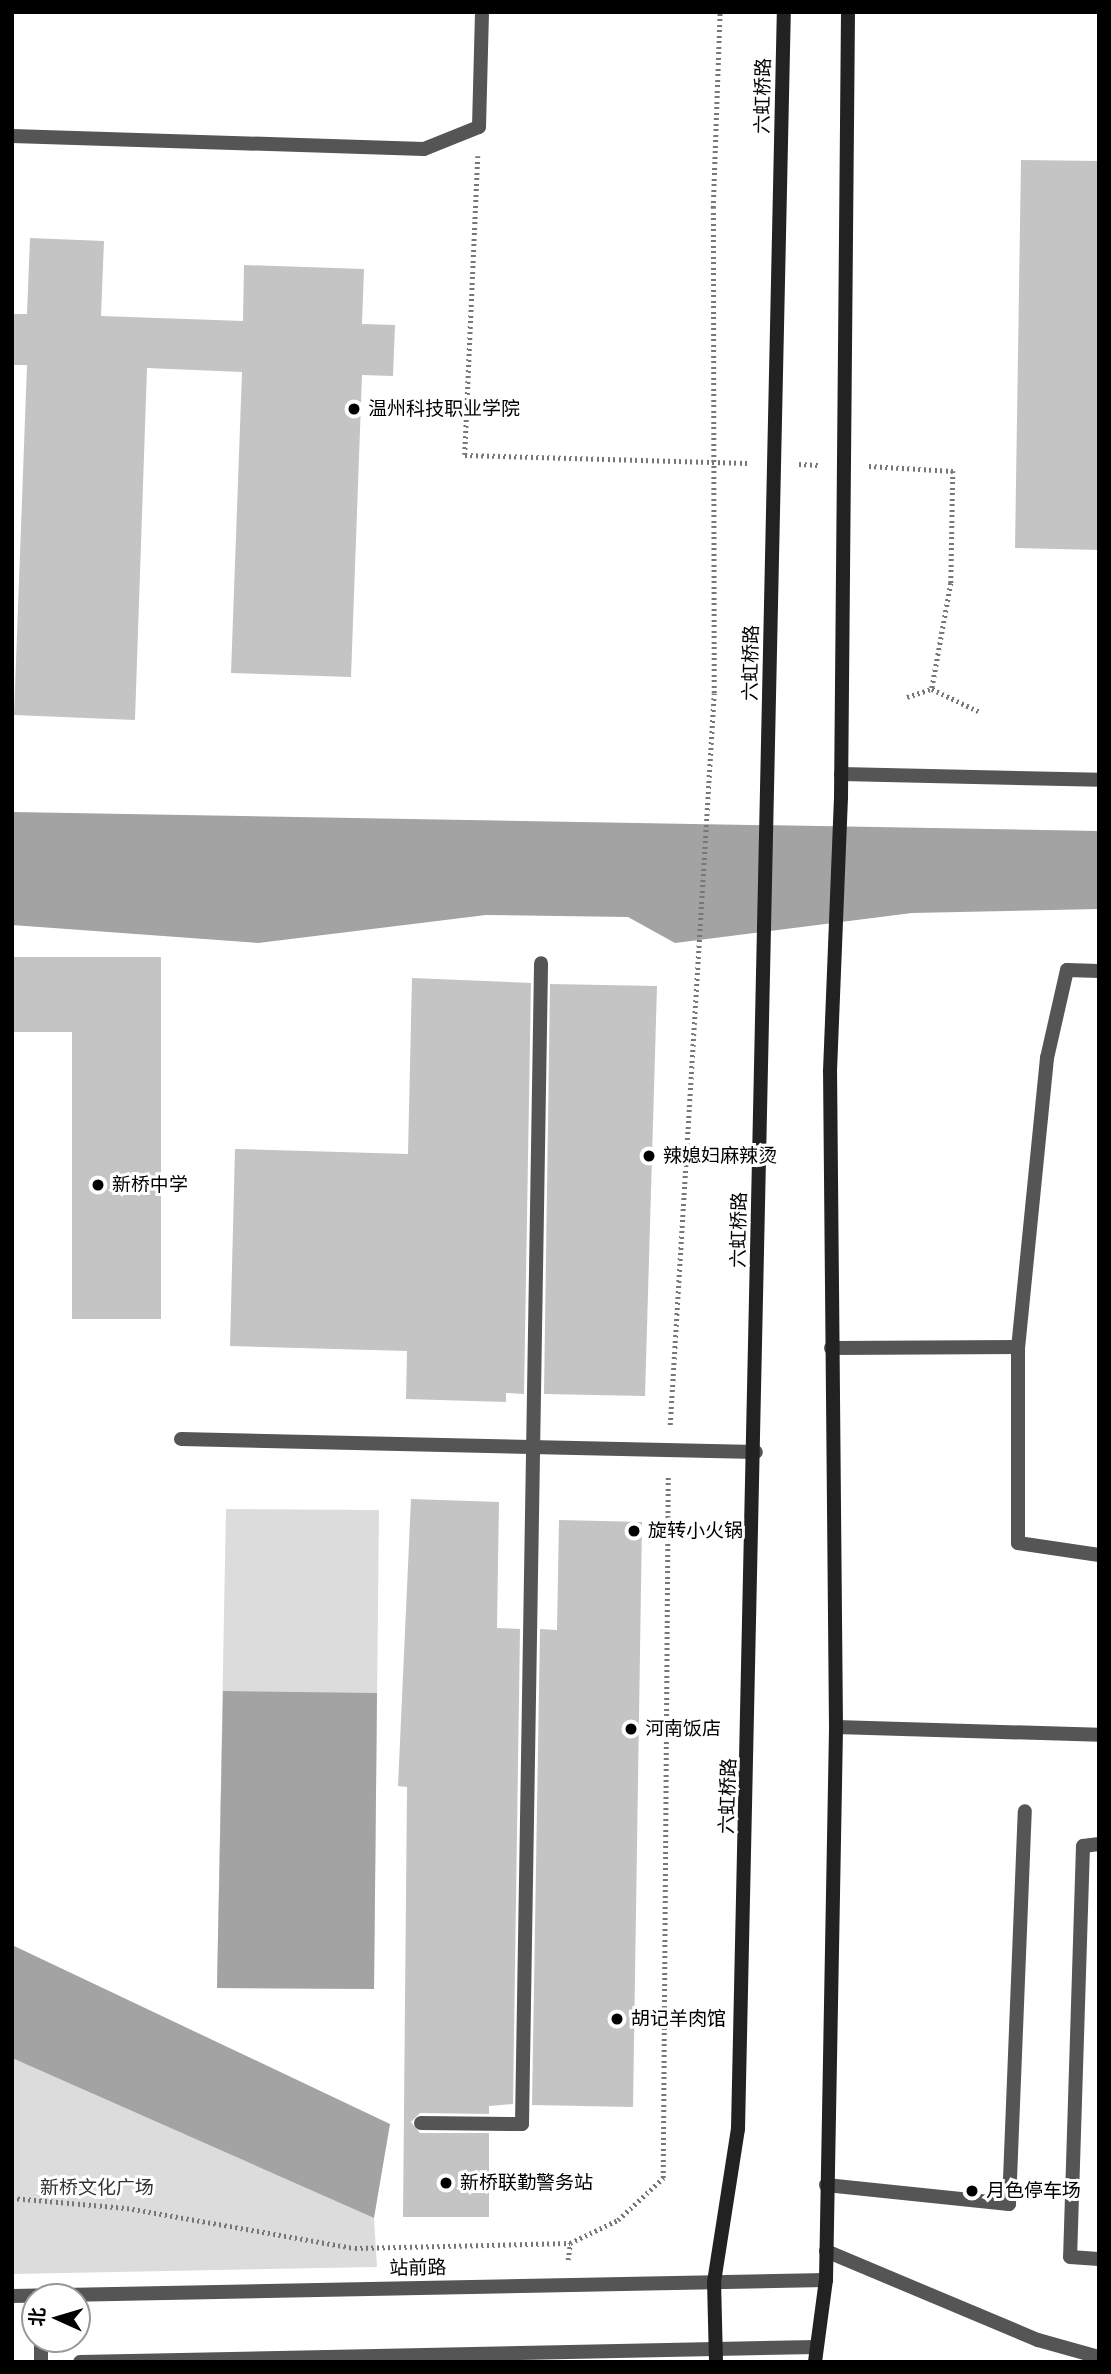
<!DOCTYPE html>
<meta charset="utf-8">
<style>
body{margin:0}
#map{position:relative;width:1111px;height:2374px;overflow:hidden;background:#fff;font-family:Manrope,"Noto Sans SC",sans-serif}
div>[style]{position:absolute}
.green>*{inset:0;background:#dcdcdc}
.water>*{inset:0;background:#a3a3a3}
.building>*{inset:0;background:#c4c4c4}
.path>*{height:4.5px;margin-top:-2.25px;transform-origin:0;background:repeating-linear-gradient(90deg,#777 0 2px,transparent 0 5.5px)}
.service>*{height:14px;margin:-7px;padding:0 7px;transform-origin:7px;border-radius:7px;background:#555}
.minor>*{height:14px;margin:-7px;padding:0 7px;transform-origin:7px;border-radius:7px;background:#555}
.tertiary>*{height:14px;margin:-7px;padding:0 7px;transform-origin:7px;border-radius:7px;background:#555}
.secondary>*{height:14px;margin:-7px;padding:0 7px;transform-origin:7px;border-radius:7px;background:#222}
.dots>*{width:19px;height:19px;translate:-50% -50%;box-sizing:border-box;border:4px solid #fff;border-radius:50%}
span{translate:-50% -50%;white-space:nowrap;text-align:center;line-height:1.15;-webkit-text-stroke:6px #fff;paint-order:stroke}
.street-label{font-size:19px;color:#000}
.poi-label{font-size:19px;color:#000}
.left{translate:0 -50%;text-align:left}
.park-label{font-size:19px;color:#333}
.frame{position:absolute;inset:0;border:14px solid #000;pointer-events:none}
.north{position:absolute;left:21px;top:2283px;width:70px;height:70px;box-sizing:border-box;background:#fff;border:2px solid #999;border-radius:50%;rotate:274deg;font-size:19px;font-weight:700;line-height:28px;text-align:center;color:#000}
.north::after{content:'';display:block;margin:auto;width:24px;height:32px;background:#000;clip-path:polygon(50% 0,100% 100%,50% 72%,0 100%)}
</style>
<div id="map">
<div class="green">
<div style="clip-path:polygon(226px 1509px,379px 1510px,374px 1989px,217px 1988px)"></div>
<div style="clip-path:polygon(12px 2058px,374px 2218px,377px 2267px,12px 2274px)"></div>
</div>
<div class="water">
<div style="clip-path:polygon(12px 812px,1099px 831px,1099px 909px,912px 913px,675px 943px,628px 917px,486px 915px,258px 943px,12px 925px)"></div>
<div style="clip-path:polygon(223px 1691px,377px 1693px,374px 1989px,217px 1988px)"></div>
<div style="clip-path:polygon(12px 1945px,390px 2124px,374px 2218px,12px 2058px)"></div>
</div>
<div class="building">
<div style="clip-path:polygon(1021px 160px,1099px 161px,1099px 550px,1015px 548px)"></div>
<div style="clip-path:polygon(30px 238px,104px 241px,101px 316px,243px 321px,244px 265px,364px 269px,362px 324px,395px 325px,393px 376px,362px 375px,351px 677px,231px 673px,242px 372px,147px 368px,135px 720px,14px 715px,27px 365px,12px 365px,12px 314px,27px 314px)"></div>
<div style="clip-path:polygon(12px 957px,161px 957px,161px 1319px,72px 1319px,72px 1032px,12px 1032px)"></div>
<div style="clip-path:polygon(412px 978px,531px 983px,524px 1394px,506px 1393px,506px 1402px,406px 1399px,407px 1351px,230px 1346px,235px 1149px,408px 1154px)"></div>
<div style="clip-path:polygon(550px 984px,657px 986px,645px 1396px,544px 1394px)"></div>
<div style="clip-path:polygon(411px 1499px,499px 1502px,497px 1628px,520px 1629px,513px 2104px,489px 2106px,489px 2114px,420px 2113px,411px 2122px,420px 2133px,489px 2133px,489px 2217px,403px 2217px,407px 1787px,398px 1786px)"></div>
<div style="clip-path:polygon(559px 1520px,642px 1522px,633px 2107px,532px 2105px,540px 1629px,557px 1630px)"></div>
</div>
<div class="path">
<div style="left:478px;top:156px;width:299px;rotate:92.5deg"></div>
<div style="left:465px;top:455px;width:283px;rotate:1.6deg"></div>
<div style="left:799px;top:464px;width:19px;rotate:3deg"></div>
<div style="left:869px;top:466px;width:84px;rotate:3.4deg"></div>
<div style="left:953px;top:471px;width:112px;rotate:91deg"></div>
<div style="left:951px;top:583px;width:108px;rotate:100.2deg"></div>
<div style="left:907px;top:697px;width:26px;rotate:-18deg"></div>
<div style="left:932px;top:689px;width:53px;rotate:25.6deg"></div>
<div style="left:670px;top:1425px;width:733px;rotate:-86.56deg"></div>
<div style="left:714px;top:693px;width:485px;rotate:-90.1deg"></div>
<div style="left:713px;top:208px;width:196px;rotate:-88deg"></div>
<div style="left:12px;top:2198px;width:115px;rotate:5deg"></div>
<div style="left:127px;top:2208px;width:231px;rotate:10deg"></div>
<div style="left:355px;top:2248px;width:215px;rotate:-1.3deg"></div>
<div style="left:568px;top:2260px;width:17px;rotate:-83deg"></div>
<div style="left:570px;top:2243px;width:53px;rotate:-25.6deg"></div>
<div style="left:618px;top:2220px;width:62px;rotate:-43deg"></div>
<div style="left:663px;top:2178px;width:703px;rotate:-89.59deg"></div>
</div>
<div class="service">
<div style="left:12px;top:136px;width:412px;rotate:1.8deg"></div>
<div style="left:424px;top:149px;width:59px;rotate:-21.8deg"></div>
<div style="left:479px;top:127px;width:115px;rotate:-88.5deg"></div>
<div style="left:841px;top:774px;width:258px;rotate:1.3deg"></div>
<div style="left:1099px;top:971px;width:32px;rotate:-178deg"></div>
<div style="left:1067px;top:970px;width:90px;rotate:102.8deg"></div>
<div style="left:1047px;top:1058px;width:290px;rotate:95.7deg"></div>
<div style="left:1018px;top:1347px;width:196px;rotate:90deg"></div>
<div style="left:1018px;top:1543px;width:82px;rotate:8.4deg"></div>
<div style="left:831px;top:1348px;width:187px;rotate:-0.3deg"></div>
<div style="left:1099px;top:1844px;width:16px;rotate:173deg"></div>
<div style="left:1083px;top:1846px;width:411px;rotate:91.8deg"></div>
<div style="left:1070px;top:2257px;width:29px;rotate:4deg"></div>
<div style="left:421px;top:2123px;width:101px;rotate:0.6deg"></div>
<div style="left:522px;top:2124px;width:1161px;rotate:-89.06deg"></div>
<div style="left:826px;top:2185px;width:184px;rotate:5.9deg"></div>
<div style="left:1009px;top:2204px;width:393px;rotate:-87.7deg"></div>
<div style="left:826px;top:2251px;width:230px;rotate:22.8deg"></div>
<div style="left:1038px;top:2340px;width:63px;rotate:15.6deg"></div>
<div style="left:41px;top:2362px;width:23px;rotate:-90deg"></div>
</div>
<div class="minor">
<div style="left:181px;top:1439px;width:575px;rotate:1.3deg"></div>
<div style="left:836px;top:1727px;width:263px;rotate:1.7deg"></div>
</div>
<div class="tertiary">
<div style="left:12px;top:2296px;width:814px;rotate:-1.13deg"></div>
<div style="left:80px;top:2362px;width:736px;rotate:-1.17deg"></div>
</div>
<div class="secondary">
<div style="left:716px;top:2362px;width:80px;rotate:-91.4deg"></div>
<div style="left:714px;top:2282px;width:155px;rotate:-81.1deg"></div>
<div style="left:738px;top:2129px;width:2117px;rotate:-88.76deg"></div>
<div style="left:815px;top:2362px;width:83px;rotate:-82.4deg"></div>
<div style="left:826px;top:2280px;width:553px;rotate:-88.96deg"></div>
<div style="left:836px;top:1727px;width:656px;rotate:-90.52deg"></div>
<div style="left:830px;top:1071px;width:273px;rotate:-87.7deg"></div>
<div style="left:841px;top:798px;width:786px;rotate:-89.49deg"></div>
</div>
<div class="dots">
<div style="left:354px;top:409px;background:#000"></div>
<div style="left:649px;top:1156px;background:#000"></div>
<div style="left:98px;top:1185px;background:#000"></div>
<div style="left:634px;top:1531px;background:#000"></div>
<div style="left:631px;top:1729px;background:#000"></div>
<div style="left:617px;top:2019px;background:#000"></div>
<div style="left:446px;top:2183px;background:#000"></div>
<div style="left:972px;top:2191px;background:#000"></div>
</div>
<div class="street-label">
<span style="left:763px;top:96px;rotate:-89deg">六虹桥路</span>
<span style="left:751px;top:663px;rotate:-89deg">六虹桥路</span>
<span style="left:739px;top:1230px;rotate:-89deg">六虹桥路</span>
<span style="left:728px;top:1796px;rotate:-88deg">六虹桥路</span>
<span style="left:418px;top:2268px;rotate:-1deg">站前路</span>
</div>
<div class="poi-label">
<span class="left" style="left:368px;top:409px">温州科技职业学院</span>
<span class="left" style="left:663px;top:1156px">辣媳妇麻辣烫</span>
<span class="left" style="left:112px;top:1185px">新桥中学</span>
<span class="left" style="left:648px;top:1531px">旋转小火锅</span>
<span class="left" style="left:645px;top:1729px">河南饭店</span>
<span class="left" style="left:631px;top:2019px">胡记羊肉馆</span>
<span class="left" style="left:460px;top:2183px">新桥联勤警务站</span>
<span class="left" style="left:986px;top:2191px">月色停车场</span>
</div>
<div class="park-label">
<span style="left:97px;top:2188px">新桥文化广场</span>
</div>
<div class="frame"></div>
<div class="north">北</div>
</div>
